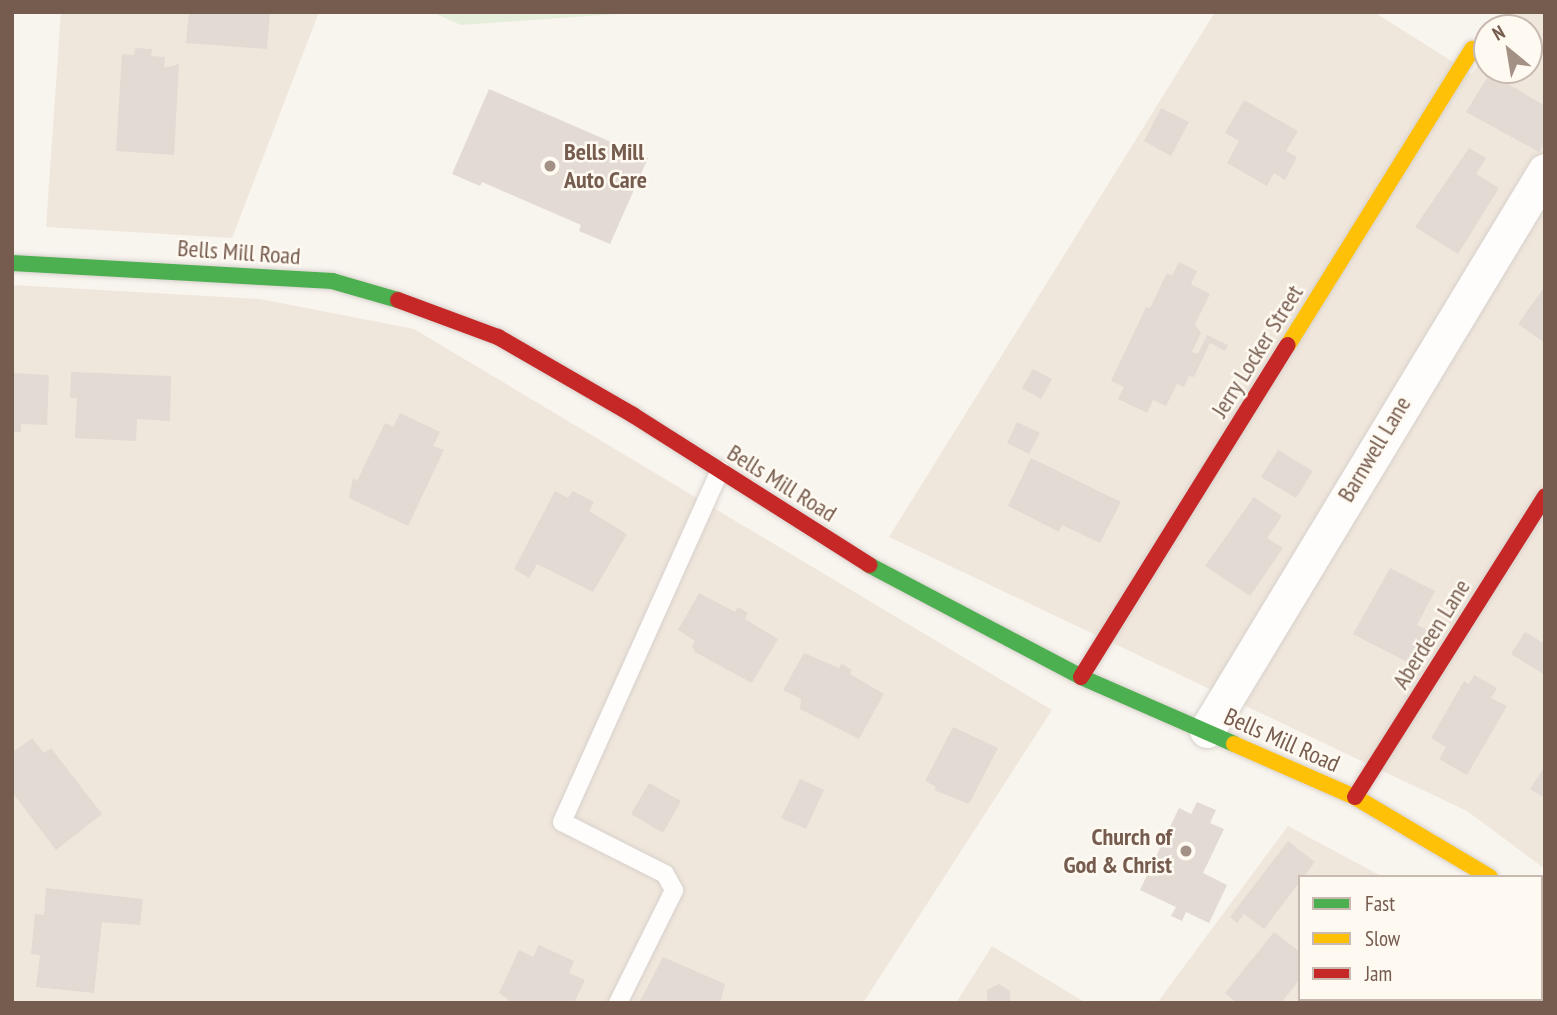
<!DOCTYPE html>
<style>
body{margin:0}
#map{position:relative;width:1557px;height:1015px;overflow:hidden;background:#f8f4ee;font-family:"PT Sans Narrow",sans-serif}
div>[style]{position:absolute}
.residential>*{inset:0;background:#f0e7dc}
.green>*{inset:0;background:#e5eeda}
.building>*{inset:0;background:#e2dad3}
.roads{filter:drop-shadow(0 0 2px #d7d1cc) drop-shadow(0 0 2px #d7d1cc)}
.lane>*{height:18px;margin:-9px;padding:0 9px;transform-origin:9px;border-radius:9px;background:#fefdfc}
.street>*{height:35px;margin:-17.5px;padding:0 17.5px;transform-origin:17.5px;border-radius:17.5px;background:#fefdfc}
.fast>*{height:16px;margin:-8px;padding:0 8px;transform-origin:8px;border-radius:8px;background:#4caf50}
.slow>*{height:16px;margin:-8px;padding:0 8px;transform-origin:8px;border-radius:8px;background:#ffc107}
.jam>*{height:16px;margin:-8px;padding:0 8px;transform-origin:8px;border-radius:8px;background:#c62828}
.dots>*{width:19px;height:19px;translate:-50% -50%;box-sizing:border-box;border:4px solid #fef9f1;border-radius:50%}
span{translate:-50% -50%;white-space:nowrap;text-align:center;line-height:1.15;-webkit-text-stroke:5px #fef9f1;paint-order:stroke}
.poi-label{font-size:24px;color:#765c4e;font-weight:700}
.left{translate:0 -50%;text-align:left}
.right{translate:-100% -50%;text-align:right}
.street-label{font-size:24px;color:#765c4e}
.frame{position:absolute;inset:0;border:14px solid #765c4e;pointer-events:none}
.legend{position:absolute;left:1298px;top:875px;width:245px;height:126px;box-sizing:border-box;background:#fef9f1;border:2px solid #c8bab0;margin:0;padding:9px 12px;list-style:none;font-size:21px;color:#765c4e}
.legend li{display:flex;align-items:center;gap:14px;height:35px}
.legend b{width:35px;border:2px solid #c8bab0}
.north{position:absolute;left:1473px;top:14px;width:70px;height:70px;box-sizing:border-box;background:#fef9f1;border:2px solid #c8bab0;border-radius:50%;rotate:330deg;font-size:19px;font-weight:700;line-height:28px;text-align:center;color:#765c4e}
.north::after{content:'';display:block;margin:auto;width:24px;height:32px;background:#a49186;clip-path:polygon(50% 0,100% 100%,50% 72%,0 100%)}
</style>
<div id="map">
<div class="residential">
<div style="clip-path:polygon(61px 12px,319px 12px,232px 238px,46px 227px)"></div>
<div style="clip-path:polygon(1215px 12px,1374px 12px,1472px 74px,1487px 51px,1487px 70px,1529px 70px,1529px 28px,1501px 28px,1511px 12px,1545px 12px,1545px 869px,1467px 811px,889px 537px)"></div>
<div style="clip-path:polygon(12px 285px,260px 299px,414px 329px,1052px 710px,863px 1003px,12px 1003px)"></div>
<div style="clip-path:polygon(1288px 826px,1383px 877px,1300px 877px,1300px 999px,1541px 999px,1541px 962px,1545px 1003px,1157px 1003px)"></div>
<div style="clip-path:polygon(992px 946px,1086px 1003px,956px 1003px)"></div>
</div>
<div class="green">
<div style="clip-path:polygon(432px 12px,645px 12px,461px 25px)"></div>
</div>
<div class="building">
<div style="clip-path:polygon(189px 12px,270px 12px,267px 49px,186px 43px)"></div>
<div style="clip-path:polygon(135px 48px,152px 49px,151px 56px,165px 57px,164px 68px,179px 64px,174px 155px,116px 151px,122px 54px,134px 55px)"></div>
<div style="clip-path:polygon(1490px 73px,1545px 106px,1545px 142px,1539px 152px,1466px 112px)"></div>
<div style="clip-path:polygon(489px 89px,648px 158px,610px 244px,579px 231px,581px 225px,482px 182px,480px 186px,452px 174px)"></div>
<div style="clip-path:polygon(1244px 100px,1298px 131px,1286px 151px,1297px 157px,1285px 180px,1274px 173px,1267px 186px,1227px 163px,1239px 141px,1225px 133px)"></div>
<div style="clip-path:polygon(1161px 108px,1189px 122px,1171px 156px,1144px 141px)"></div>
<div style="clip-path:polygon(1469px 148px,1486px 158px,1476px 174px,1499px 188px,1458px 254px,1415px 227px)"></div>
<div style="clip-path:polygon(1179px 262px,1197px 271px,1191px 284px,1210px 294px,1195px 324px,1201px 333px,1192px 352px,1198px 354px,1207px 335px,1228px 345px,1225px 351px,1210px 343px,1194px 377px,1189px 376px,1184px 387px,1177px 384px,1166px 406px,1153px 400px,1147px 413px,1118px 399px,1124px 387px,1111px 381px,1146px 307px,1150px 308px,1167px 273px,1172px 276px)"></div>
<div style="clip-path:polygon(1545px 286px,1545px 343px,1518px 324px)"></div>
<div style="clip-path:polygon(1033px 369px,1052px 379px,1041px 399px,1022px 388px)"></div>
<div style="clip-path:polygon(71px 372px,171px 376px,170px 421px,137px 419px,136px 441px,75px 438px,77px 398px,70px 398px)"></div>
<div style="clip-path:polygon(12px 373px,49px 375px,47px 425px,21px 424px,21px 432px,12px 432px)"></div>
<div style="clip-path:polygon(400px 413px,440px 432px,433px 446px,444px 450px,408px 526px,349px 498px,353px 478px,357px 481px,385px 423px,393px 427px)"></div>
<div style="clip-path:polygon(1017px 422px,1040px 433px,1029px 454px,1007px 443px)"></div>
<div style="clip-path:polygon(1278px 450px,1313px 471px,1296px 498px,1261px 477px)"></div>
<div style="clip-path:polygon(1031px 458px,1121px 502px,1100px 543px,1062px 525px,1059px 532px,1008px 506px)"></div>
<div style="clip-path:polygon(555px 491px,568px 498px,573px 491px,594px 502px,589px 511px,627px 534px,593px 592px,537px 564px,529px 578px,514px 569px)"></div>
<div style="clip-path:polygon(1254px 497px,1282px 516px,1267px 538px,1283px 548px,1250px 596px,1205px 566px)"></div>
<div style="clip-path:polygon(1390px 568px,1435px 591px,1417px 625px,1427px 630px,1409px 663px,1353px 634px)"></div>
<div style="clip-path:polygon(699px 593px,735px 612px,738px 607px,748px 613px,745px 619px,778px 639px,752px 683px,695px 652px,692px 646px,695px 641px,678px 630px)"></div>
<div style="clip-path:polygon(1525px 632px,1545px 644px,1545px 675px,1511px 654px)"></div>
<div style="clip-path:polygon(804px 653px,839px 668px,842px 664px,852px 670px,850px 674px,884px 694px,859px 739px,800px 709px,801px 699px,783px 690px)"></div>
<div style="clip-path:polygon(1474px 675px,1497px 688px,1491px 698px,1507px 706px,1467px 775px,1439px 759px,1446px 747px,1431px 738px,1464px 681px,1469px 684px)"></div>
<div style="clip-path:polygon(953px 727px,998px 748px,969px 804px,934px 790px,936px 787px,925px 781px)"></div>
<div style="clip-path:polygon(32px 738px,44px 753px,51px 748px,102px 814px,56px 850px,12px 792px,12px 753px)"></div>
<div style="clip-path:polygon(1545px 766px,1545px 798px,1530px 789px)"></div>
<div style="clip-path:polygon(800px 779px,824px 790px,806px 829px,781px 818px)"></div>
<div style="clip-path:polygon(649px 783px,681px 801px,663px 833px,631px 814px)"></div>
<div style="clip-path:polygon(1197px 802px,1216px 810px,1210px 823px,1224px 829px,1203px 873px,1227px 885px,1209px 923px,1186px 912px,1182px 921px,1171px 916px,1176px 907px,1140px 890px,1179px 808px,1191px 814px)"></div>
<div style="clip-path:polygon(1288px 841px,1315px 862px,1264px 929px,1244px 914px,1237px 923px,1230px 917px)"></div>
<div style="clip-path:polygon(46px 888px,143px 899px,140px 925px,102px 922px,94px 993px,36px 987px,40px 955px,31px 954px,35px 914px,44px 915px)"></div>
<div style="clip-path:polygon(1274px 932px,1300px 952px,1300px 979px,1281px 1003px,1237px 1003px,1225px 993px)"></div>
<div style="clip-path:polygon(539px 945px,574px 961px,569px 973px,585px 980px,574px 1003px,513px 1003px,499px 993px,519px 950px,533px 957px)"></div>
<div style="clip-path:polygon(663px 957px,725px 984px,720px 1003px,639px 1003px)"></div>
<div style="clip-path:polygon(999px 984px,1010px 991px,1010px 1003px,987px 1003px,987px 990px)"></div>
<div style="clip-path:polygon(1299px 999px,1340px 999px,1296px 1003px)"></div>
<div style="clip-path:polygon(1374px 999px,1465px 999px,1371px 1003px)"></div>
</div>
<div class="roads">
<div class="lane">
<div style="left:618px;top:1003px;width:126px;rotate:-63.6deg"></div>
<div style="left:674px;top:890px;width:18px;rotate:-119deg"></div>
<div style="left:665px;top:874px;width:115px;rotate:-153.2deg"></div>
<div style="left:562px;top:822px;width:386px;rotate:-65.8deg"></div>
</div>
<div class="street">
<div style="left:1207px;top:730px;width:653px;rotate:-58.84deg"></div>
</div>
<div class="fast">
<div style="left:12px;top:263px;width:321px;rotate:3.2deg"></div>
<div style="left:332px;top:281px;width:69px;rotate:16.1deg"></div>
<div style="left:869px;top:565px;width:240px;rotate:27.8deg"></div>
<div style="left:1081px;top:677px;width:167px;rotate:23.6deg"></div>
</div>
<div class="slow">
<div style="left:1288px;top:345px;width:349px;rotate:-58.1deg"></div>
<div style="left:1234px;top:744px;width:132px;rotate:23.7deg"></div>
<div style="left:1355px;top:797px;width:157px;rotate:30.7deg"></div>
</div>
<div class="jam">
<div style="left:398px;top:300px;width:107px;rotate:20.3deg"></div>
<div style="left:498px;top:337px;width:156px;rotate:30deg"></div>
<div style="left:633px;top:415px;width:280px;rotate:32.4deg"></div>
<div style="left:1081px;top:677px;width:391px;rotate:-58.1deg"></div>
<div style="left:1355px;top:797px;width:356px;rotate:-57.7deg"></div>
<div style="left:1541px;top:911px;width:5px;rotate:37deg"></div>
</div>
</div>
<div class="dots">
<div style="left:550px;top:166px;background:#a49186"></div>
<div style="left:1186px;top:851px;background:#a49186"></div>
</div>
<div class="poi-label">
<span class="left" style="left:564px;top:166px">Bells Mill<br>Auto Care</span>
<span class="right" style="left:1172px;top:851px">Church of<br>God &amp; Christ</span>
</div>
<div class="street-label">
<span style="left:239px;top:252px;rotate:4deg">Bells Mill Road</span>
<span style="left:1257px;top:351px;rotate:-58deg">Jerry Locker Street</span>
<span style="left:1374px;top:449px;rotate:-59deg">Barnwell Lane</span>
<span style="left:782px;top:483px;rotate:32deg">Bells Mill Road</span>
<span style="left:1431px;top:634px;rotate:-58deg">Aberdeen Lane</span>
<span style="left:1282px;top:740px;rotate:24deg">Bells Mill Road</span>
</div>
<div class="frame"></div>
<ul class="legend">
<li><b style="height:9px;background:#4caf50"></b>Fast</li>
<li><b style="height:9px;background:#ffc107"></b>Slow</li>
<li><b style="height:9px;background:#c62828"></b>Jam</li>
</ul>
<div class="north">N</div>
</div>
